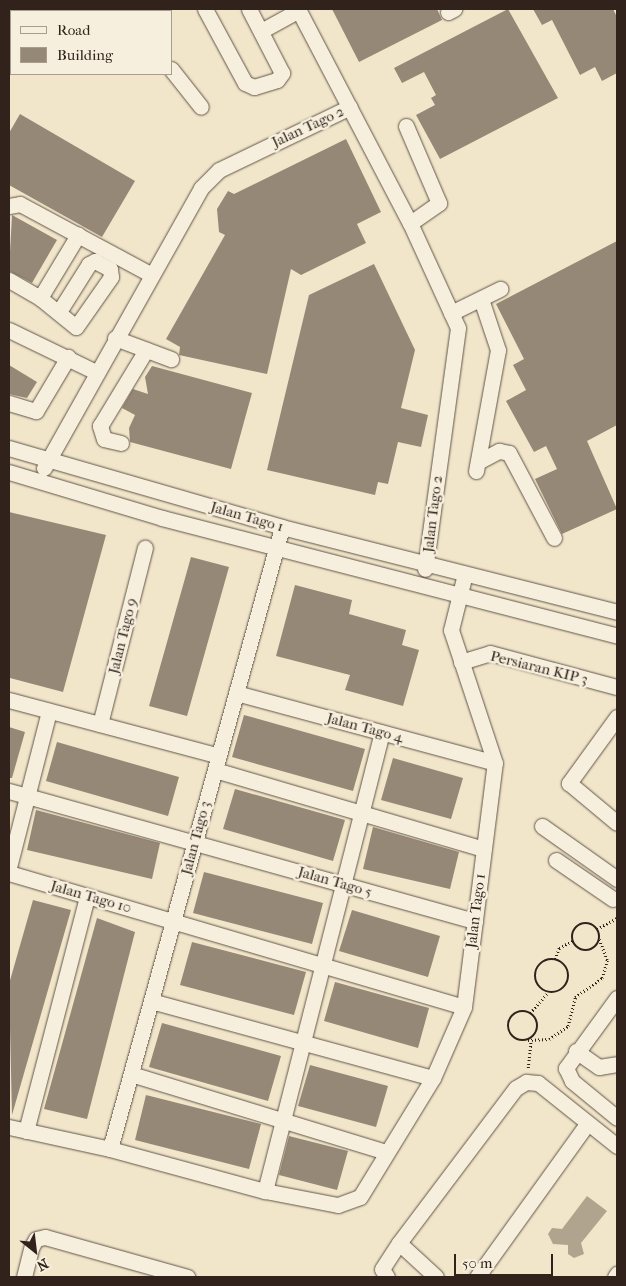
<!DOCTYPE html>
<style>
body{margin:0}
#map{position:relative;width:626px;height:1286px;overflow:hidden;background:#f2e6ca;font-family:"IM FELL French Canon",serif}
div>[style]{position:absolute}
.water>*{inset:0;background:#b0a48f}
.building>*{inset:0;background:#958876}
.path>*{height:2.5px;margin-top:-1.25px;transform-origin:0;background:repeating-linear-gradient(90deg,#31231c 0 1px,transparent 0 3.5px)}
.path>.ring{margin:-1.25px;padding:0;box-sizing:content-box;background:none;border:2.5px solid #31231c;border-radius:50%}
.roads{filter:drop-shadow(0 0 1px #615448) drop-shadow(0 0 1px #615448)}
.minor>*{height:15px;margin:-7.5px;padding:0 7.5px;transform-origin:7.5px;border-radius:7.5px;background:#f7efdd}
.rail>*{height:5.5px;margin-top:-2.75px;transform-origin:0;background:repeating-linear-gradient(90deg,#f7efdd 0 11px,#31231c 0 22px);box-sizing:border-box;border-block:1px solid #31231c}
span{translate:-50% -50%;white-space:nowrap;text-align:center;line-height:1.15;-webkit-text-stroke:5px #f7efdd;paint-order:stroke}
.street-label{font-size:15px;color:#31231c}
.frame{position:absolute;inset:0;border:10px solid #31231c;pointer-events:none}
.legend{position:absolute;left:10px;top:10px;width:162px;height:65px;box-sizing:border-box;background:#f7efdd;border:1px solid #a89d90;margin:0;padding:6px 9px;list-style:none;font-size:15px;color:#31231c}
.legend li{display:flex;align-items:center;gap:10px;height:25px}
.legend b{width:25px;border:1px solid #a89d90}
.north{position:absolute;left:10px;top:1226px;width:50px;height:50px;-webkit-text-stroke:4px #f7efdd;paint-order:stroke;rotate:151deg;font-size:14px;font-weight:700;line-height:20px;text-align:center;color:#31231c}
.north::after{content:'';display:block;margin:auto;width:18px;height:22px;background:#31231c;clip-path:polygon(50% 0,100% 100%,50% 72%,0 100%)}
.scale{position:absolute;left:454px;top:1254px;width:99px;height:22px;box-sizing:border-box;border:2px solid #31231c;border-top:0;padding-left:6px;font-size:15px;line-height:18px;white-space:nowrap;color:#31231c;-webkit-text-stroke:4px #f7efdd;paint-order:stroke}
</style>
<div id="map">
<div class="water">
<div style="clip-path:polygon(587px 1196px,607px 1211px,581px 1243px,584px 1254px,574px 1258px,568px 1254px,568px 1245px,553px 1244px,548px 1234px,552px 1228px,562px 1229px)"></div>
</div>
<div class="building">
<div style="clip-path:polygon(332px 9px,437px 9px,442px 20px,359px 62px)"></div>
<div style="clip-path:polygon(508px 9px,558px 98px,440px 159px,416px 115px,435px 105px,431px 98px,436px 95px,424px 72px,402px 83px,394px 68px)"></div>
<div style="clip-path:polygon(533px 9px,613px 9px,617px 17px,617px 73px,602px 81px,595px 67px,580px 75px,552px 20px,542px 25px)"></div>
<div style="clip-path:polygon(20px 114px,135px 181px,102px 237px,9px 185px,9px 133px)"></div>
<div style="clip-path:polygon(346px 139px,381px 212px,357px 224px,366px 243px,301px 275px,291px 269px,267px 374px,179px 355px,180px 347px,166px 339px,225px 235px,219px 232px,217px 209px,228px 191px,234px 194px)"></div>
<div style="clip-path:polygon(12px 215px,57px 240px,32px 283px,9px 271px)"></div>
<div style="clip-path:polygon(617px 241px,617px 425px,587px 441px,617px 509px,562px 534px,535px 479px,557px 469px,546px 446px,534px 452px,506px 401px,526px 390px,513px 365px,524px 359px,496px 304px)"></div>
<div style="clip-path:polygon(374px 264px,415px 350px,401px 408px,428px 415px,421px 447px,398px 442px,388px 484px,378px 482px,375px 495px,267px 470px,309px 295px)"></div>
<div style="clip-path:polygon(9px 365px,37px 382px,27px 398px,9px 394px)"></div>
<div style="clip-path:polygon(152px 366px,252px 393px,231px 469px,130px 442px,129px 428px,135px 415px,122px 408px,133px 389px,148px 394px,145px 377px)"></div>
<div style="clip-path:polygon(9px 512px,106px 535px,63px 692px,10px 678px)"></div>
<div style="clip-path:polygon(191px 557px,229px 567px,187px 716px,149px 706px)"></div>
<div style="clip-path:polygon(295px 585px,352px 600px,349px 614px,406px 630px,402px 645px,419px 650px,403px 706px,345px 690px,350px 675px,276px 656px)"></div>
<div style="clip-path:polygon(244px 715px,365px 749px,353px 791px,232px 757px)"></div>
<div style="clip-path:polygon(9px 727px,25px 732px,12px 778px,9px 778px)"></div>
<div style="clip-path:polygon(57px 742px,179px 777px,168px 816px,46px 781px)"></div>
<div style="clip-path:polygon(393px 758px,463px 778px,451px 819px,381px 800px)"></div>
<div style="clip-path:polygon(235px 789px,345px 820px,333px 861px,223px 829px)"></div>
<div style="clip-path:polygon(36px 810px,160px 843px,152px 879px,27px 850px)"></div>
<div style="clip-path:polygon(373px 827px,459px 852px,450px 889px,363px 869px)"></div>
<div style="clip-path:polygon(204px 872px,323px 903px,312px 944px,193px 913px)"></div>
<div style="clip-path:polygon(33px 900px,71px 910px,12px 1115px,9px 984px)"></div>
<div style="clip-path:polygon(352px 910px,440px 936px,428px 977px,339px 951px)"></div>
<div style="clip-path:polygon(97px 918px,135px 932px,87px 1119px,44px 1109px)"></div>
<div style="clip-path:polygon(192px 942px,306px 972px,294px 1015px,180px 985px)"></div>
<div style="clip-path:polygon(335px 982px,429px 1008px,418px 1048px,324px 1021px)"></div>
<div style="clip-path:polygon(162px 1023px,281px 1056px,268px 1101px,149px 1067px)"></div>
<div style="clip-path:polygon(310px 1065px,388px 1086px,376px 1127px,298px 1106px)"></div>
<div style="clip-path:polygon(146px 1095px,261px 1124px,249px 1169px,135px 1140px)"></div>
<div style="clip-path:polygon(289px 1136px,348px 1151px,337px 1190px,279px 1175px)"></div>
</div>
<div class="path">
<div class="ring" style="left:572px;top:923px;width:25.5px;height:25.5px"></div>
<div style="left:597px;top:929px;width:23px;rotate:-29deg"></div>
<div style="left:555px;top:959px;width:12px;rotate:-70deg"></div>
<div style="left:559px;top:948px;width:15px;rotate:-28deg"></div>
<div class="ring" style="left:535px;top:959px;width:31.5px;height:31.5px"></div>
<div class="ring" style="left:508px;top:1011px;width:27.5px;height:27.5px"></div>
<div style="left:530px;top:1013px;width:28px;rotate:-49deg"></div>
<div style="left:528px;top:1040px;width:21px;rotate:-3deg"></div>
<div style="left:549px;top:1039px;width:23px;rotate:-34deg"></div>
<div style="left:568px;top:1026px;width:30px;rotate:-76deg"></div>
<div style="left:575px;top:997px;width:33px;rotate:-35deg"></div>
<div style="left:602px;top:978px;width:19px;rotate:-74deg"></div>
<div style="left:607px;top:960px;width:22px;rotate:-111deg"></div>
<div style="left:528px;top:1068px;width:28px;rotate:-84deg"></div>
</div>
<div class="roads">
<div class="minor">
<div style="left:205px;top:9px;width:84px;rotate:61.6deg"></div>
<div style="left:245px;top:83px;width:10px;rotate:24deg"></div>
<div style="left:254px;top:87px;width:24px;rotate:-17deg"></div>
<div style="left:277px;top:80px;width:9px;rotate:-54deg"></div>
<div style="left:282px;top:73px;width:72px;rotate:-117.3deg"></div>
<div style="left:298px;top:9px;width:242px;rotate:62.4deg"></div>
<div style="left:410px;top:223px;width:115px;rotate:65.4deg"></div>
<div style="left:458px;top:328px;width:243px;rotate:97.8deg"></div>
<div style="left:148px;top:11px;width:2px;rotate:-63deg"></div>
<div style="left:448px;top:12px;width:7px;rotate:-27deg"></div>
<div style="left:261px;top:31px;width:43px;rotate:-28.9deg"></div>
<div style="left:171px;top:69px;width:48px;rotate:51.7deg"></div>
<div style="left:406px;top:126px;width:84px;rotate:66.8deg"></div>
<div style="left:439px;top:203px;width:35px;rotate:145deg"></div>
<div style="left:9px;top:206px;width:11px;rotate:-10deg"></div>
<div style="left:20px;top:204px;width:148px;rotate:28.3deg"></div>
<div style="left:9px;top:280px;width:36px;rotate:30deg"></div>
<div style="left:40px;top:298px;width:74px;rotate:-58.9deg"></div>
<div style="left:40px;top:298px;width:46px;rotate:38.9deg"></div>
<div style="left:76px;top:327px;width:61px;rotate:-55deg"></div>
<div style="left:111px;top:277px;width:8px;rotate:-97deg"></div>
<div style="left:110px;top:269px;width:17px;rotate:-152deg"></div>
<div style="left:95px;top:261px;width:7px;rotate:153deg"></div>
<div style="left:89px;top:264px;width:54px;rotate:122.2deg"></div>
<div style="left:451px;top:313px;width:55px;rotate:-26.1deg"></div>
<div style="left:9px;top:330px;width:97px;rotate:25.8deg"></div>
<div style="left:115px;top:338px;width:60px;rotate:20.6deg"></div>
<div style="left:9px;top:403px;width:28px;rotate:17deg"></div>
<div style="left:36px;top:411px;width:63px;rotate:-59.3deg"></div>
<div style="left:121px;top:443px;width:17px;rotate:-167deg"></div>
<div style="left:104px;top:439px;width:14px;rotate:-107deg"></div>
<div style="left:100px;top:426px;width:89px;rotate:-58.8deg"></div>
<div style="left:9px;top:448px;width:284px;rotate:16.1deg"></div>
<div style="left:282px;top:527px;width:346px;rotate:14.2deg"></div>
<div style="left:478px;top:462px;width:24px;rotate:-28deg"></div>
<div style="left:499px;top:451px;width:10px;rotate:11deg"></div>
<div style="left:509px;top:453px;width:96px;rotate:62.1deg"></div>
<div style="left:44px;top:468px;width:321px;rotate:-60.7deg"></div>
<div style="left:201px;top:188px;width:25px;rotate:-45deg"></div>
<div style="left:219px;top:170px;width:145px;rotate:-25.7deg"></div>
<div style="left:476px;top:471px;width:123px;rotate:-79.7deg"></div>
<div style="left:498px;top:350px;width:54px;rotate:-108.4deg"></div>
<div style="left:9px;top:472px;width:160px;rotate:16.7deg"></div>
<div style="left:162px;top:518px;width:470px;rotate:14.5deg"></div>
<div style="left:461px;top:662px;width:30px;rotate:-17deg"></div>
<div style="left:490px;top:653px;width:131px;rotate:15deg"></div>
<div style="left:236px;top:693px;width:268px;rotate:15.1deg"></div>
<div style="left:9px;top:700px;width:217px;rotate:14.9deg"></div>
<div style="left:617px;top:717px;width:82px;rotate:126deg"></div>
<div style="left:569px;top:783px;width:62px;rotate:39.8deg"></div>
<div style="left:100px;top:724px;width:182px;rotate:-75.7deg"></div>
<div style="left:215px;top:770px;width:280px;rotate:16.4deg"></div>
<div style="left:9px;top:791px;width:484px;rotate:15.6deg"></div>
<div style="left:542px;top:826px;width:92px;rotate:35.2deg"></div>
<div style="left:556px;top:860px;width:69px;rotate:34.4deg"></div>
<div style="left:9px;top:867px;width:161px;rotate:-75.6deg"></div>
<div style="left:9px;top:873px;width:474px;rotate:16.4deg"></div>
<div style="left:617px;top:998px;width:87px;rotate:126.1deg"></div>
<div style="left:566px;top:1068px;width:14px;rotate:65deg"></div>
<div style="left:572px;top:1081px;width:58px;rotate:39.4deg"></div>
<div style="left:151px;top:1001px;width:292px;rotate:15.3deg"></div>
<div style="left:576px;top:1051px;width:28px;rotate:35deg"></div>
<div style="left:599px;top:1067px;width:18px;rotate:-9deg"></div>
<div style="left:131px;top:1074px;width:267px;rotate:17deg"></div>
<div style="left:9px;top:1127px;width:103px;rotate:12.3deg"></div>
<div style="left:110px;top:1149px;width:161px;rotate:15.2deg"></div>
<div style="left:265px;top:1191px;width:74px;rotate:10.9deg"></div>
<div style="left:338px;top:1205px;width:23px;rotate:-20deg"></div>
<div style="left:360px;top:1197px;width:140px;rotate:-58.5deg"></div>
<div style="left:433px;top:1078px;width:77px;rotate:-66.4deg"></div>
<div style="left:464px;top:1007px;width:246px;rotate:-82.8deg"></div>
<div style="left:495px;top:763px;width:140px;rotate:-108.3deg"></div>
<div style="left:451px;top:630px;width:58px;rotate:-76deg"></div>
<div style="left:26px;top:1131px;width:243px;rotate:-75.4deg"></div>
<div style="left:110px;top:1149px;width:645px;rotate:-74.54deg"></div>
<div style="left:265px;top:1191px;width:473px;rotate:-75.7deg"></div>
<div style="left:399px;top:1243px;width:50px;rotate:42.6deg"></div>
<div style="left:24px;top:1277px;width:32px;rotate:-76deg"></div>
<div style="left:32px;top:1246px;width:8px;rotate:-60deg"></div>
<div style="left:36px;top:1239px;width:9px;rotate:-13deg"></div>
<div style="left:45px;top:1237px;width:148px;rotate:15.7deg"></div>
<div style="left:387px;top:1277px;width:9px;rotate:-122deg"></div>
<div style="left:382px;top:1269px;width:31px;rotate:-57deg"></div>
<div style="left:399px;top:1243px;width:194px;rotate:-53deg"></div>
<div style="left:516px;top:1088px;width:12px;rotate:-31deg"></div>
<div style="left:526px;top:1082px;width:12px;rotate:5deg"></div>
<div style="left:538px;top:1083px;width:101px;rotate:38.6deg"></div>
<div style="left:477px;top:1277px;width:188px;rotate:-54.3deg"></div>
<div style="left:615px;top:1277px;width:4px;rotate:-56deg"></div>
</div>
</div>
<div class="rail">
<div style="left:38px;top:11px;width:3px;rotate:-45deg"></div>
<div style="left:50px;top:11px;width:3px;rotate:-45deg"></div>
<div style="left:9px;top:51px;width:4px;rotate:-56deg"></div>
<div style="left:9px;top:68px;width:4px;rotate:-63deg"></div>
</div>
<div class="street-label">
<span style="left:308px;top:127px;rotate:-25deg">Jalan Tago 2</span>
<span style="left:433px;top:514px;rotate:-83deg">Jalan Tago 2</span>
<span style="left:247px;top:517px;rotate:16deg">Jalan Tago 1</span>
<span style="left:123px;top:636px;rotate:-76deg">Jalan Tago 9</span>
<span style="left:539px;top:668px;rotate:14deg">Persiaran KIP 3</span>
<span style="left:365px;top:728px;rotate:15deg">Jalan Tago 4</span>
<span style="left:196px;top:838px;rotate:-75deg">Jalan Tago 3</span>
<span style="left:335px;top:882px;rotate:16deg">Jalan Tago 5</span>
<span style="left:91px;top:897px;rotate:16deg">Jalan Tago 10</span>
<span style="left:476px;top:911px;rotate:-83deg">Jalan Tago 1</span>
</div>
<div class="frame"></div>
<ul class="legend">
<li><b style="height:6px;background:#f7efdd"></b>Road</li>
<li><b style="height:14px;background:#958876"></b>Building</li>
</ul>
<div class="north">N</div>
<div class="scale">50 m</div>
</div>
